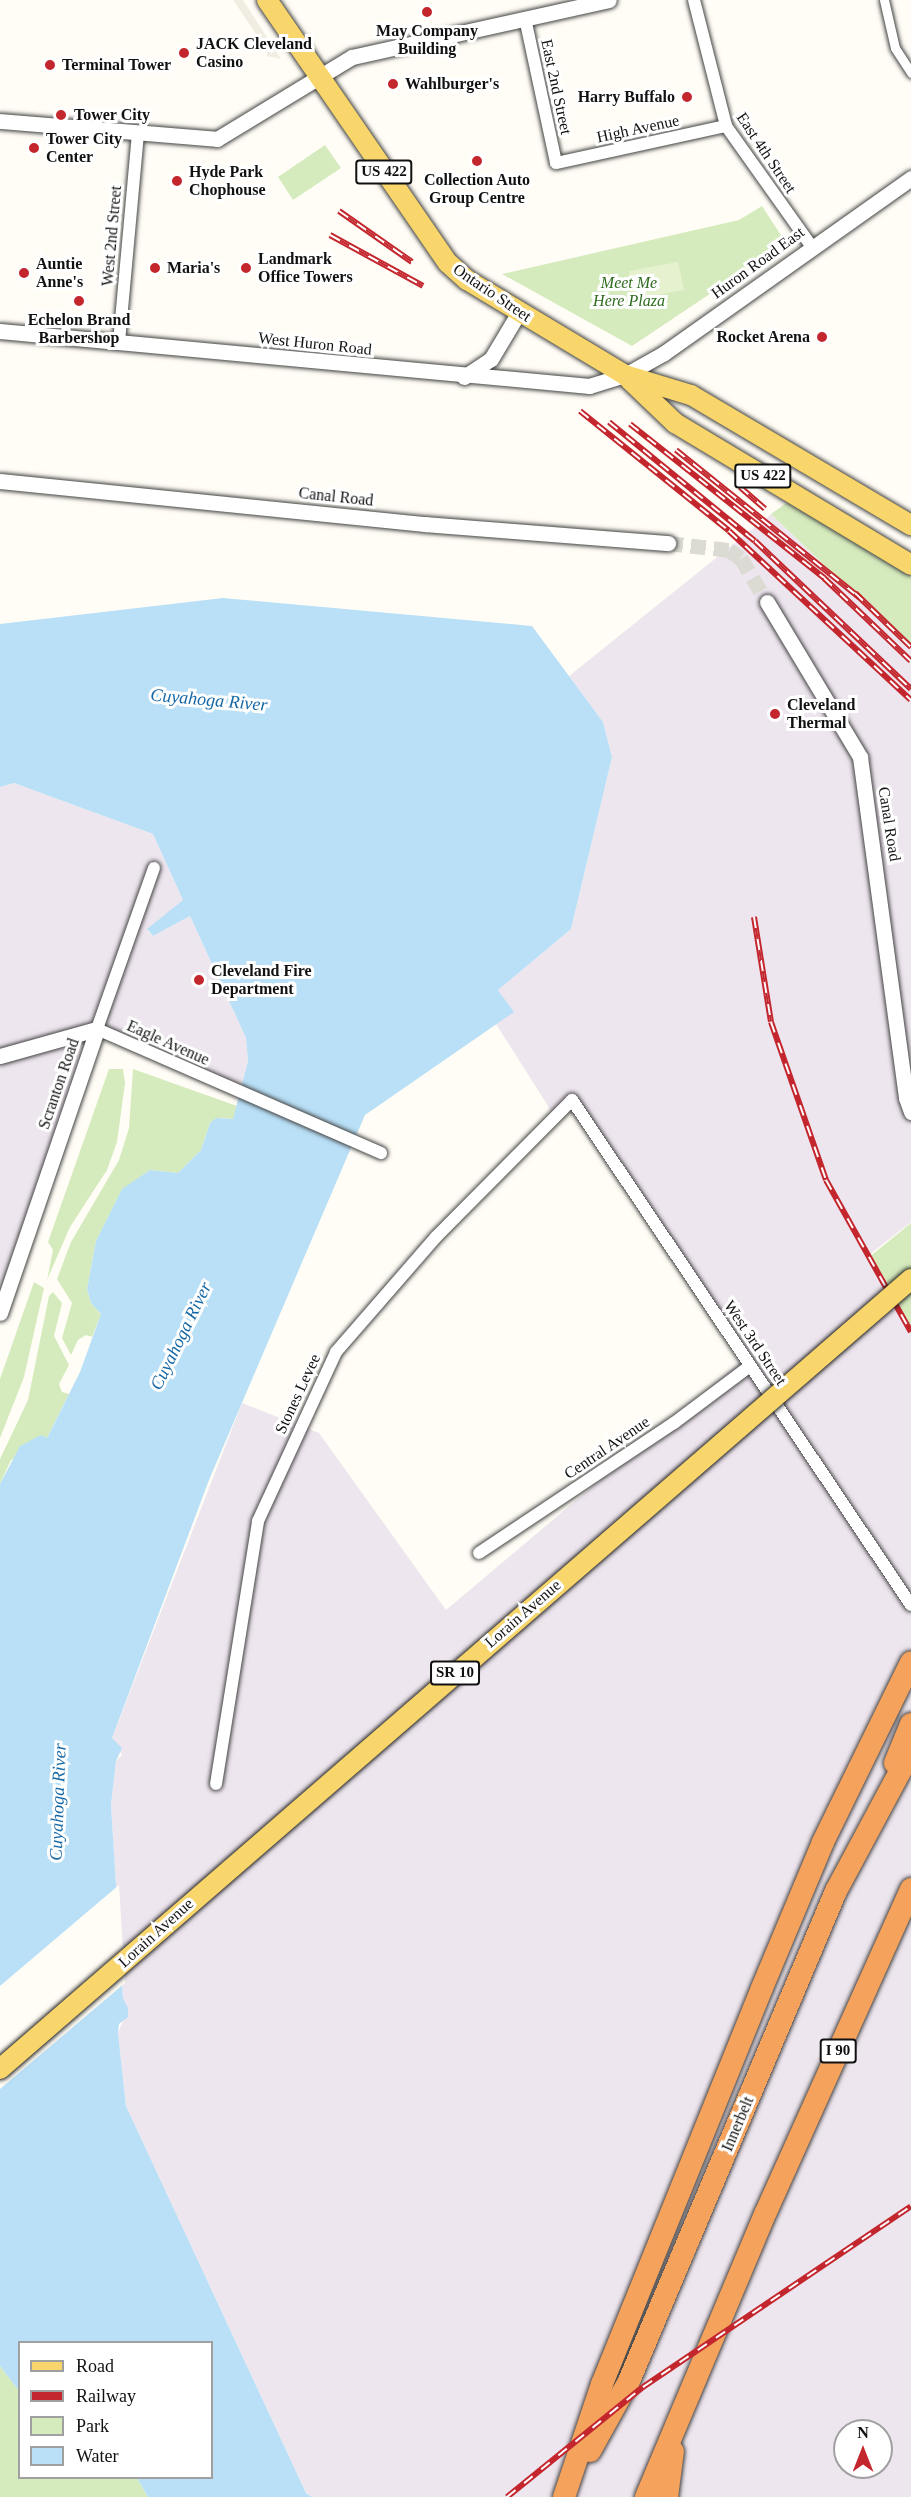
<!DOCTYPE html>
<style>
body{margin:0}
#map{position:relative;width:911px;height:2497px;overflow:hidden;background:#fffdf5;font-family:"Times New Roman",serif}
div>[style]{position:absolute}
.industrial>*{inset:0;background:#eee6ef}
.green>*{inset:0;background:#d5ebbd}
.pitch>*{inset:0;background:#e6f2cf}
.plaza>*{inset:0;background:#f1ede2}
.water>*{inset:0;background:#b9e0f7}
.pier>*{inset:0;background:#fffdf5}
.tertiary-tunnel>*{height:15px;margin-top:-7.5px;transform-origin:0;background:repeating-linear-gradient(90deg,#dbdad3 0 15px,transparent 0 23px)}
.roads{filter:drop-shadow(0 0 2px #444) drop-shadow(0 0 2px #444)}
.pedestrian>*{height:9px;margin:-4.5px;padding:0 4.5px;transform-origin:4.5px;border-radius:4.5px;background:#fff}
.minor>*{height:12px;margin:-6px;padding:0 6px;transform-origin:6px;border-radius:6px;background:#fff}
.tertiary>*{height:15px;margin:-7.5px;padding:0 7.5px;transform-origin:7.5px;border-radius:7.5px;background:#fff}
.primary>*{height:20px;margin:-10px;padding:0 10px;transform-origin:10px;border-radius:10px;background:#f9d66b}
.motorway>*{height:22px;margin:-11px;padding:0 11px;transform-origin:11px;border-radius:11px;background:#f5a25d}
.rail>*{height:6px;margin-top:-3px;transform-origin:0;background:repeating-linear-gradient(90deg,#fff 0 11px,#c4262e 0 22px);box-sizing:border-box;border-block:2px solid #c4262e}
.bridges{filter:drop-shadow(0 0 2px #222) drop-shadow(0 0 2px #222)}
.primary-bridge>*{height:20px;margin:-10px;padding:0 10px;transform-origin:10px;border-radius:10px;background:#f9d66b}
.dots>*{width:16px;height:16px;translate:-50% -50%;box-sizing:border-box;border:3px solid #fff;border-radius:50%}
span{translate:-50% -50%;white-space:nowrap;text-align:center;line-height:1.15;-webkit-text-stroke:6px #fff;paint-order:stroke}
.shield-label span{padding:2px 4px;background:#fff;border:2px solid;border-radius:4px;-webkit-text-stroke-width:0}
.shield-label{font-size:15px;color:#111;font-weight:700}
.poi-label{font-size:16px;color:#111;font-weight:700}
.left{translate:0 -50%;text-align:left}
.right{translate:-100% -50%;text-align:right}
.street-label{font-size:16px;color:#111}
.park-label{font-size:16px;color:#2f6b1f;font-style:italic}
.water-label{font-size:18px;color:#1768a6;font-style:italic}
.legend{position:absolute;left:18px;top:2341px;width:195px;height:138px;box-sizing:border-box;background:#fff;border:2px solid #a0a0a0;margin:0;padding:8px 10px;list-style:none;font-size:18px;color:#111}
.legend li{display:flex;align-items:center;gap:12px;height:30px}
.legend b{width:30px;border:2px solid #a0a0a0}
.north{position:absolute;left:833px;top:2419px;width:60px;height:60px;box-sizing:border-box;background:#fff;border:2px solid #a0a0a0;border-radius:50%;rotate:0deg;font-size:16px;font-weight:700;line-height:24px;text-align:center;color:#111}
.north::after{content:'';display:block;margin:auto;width:21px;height:27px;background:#c4262e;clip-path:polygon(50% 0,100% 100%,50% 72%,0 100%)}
</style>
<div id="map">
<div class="industrial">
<div style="clip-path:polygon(evenodd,771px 514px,911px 648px,911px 1222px,851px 1269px,873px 1252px,868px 1258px,911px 1332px,911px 2497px,312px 2497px,306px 2493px,126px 2106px,118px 2033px,128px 2009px,123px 1998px,111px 1805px,116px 1761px,122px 1755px,112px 1738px,242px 1403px,319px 1433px,446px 1610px,745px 1358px,572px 1100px,555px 1117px,496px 1024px,513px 1012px,498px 990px,571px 929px,612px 757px,603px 722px,569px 676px,771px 514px,845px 2431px,881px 2431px,881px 2467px,845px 2467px,845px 2431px)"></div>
<div style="clip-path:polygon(14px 783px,153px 834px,183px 900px,147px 930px,153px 936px,190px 916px,246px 1038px,248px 1061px,240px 1093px,97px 1030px,0 1313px,0 787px)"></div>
</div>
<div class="green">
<div style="clip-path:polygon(325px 145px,341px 168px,293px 200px,278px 177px)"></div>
<div style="clip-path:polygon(762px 206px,786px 243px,632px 346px,502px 274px,739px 220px)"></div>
<div style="clip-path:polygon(796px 496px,911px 565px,911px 648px,771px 514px)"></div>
<div style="clip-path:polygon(109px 1069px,123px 1069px,125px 1083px,117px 1142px,107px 1170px,70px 1227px,47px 1280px,53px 1250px,48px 1242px)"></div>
<div style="clip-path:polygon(133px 1069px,237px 1106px,233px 1119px,217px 1118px,210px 1123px,201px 1150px,178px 1173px,150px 1170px,122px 1190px,96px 1241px,87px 1289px,91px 1303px,101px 1314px,92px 1337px,86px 1335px,78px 1340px,71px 1355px,62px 1338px,72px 1303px,57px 1279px,71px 1242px,119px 1160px,129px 1128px)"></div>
<div style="clip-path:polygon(911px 1223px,911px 1332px,868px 1258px)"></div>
<div style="clip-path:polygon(34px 1282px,44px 1288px,24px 1377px,0 1438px,0 1379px)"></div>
<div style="clip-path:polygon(53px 1292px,62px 1303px,54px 1336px,69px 1365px,59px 1384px,62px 1392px,69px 1394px,47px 1438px,11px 1460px,0 1484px,0 1459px,28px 1400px,49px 1296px)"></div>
<div style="clip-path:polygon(0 2366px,19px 2391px,20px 2478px,137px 2478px,148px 2497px,0 2497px)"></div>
</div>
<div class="pitch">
<div style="clip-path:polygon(678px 262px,684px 290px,634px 299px,629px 271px)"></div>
</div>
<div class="plaza">
<div style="clip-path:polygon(233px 0,243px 0,281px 59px,267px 56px,267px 50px)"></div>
</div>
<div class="water">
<div style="clip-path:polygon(223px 598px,532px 626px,603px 722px,612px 757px,571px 929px,498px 990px,514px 1012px,365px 1115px,209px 1480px,112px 1738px,122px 1748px,116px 1761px,111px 1805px,123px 1998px,128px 2008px,128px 2017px,119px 2024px,118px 2033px,126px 2106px,306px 2493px,312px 2497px,148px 2497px,137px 2478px,212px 2478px,212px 2342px,20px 2342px,19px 2391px,0 2366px,0 1484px,20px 1446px,41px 1435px,47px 1438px,80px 1372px,101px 1314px,91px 1303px,87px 1289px,96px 1241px,122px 1189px,150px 1170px,178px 1173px,201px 1150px,210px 1123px,216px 1118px,233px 1119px,248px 1061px,246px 1038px,190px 916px,153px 936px,147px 929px,183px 900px,153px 834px,14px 783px,0 787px,0 624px)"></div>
</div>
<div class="pier">
<div style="clip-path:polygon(119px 1885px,125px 1983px,0 2089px,0 1986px)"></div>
</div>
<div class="tertiary-tunnel">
<div style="left:668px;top:543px;width:61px;rotate:6.5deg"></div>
<div style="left:729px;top:550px;width:14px;rotate:34deg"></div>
<div style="left:741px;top:558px;width:51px;rotate:59.4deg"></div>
</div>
<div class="roads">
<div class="pedestrian">
<div style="left:884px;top:0;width:49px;rotate:77.1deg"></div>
<div style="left:895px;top:48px;width:30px;rotate:57deg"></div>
</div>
<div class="minor">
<div style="left:694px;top:0;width:130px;rotate:75.7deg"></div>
<div style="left:726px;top:126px;width:148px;rotate:54.6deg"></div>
<div style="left:525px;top:18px;width:148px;rotate:77.9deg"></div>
<div style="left:556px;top:163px;width:174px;rotate:-12.3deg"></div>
<div style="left:119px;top:342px;width:209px;rotate:-84.8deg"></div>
<div style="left:154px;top:868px;width:171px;rotate:109.5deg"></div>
<div style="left:97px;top:1029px;width:310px;rotate:23.6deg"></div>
<div style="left:479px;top:1553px;width:234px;rotate:-33.7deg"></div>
<div style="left:674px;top:1423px;width:95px;rotate:-36.9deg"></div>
<div style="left:216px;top:1784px;width:266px;rotate:-80.9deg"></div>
<div style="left:258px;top:1521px;width:186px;rotate:-65.2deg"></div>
<div style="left:336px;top:1352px;width:152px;rotate:-49deg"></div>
<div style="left:436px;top:1237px;width:193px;rotate:-45.2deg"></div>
<div style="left:572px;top:1100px;width:608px;rotate:56.13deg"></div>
</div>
<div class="tertiary">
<div style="left:0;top:121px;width:218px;rotate:4.7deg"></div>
<div style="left:217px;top:139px;width:158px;rotate:-31.3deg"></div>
<div style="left:352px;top:57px;width:263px;rotate:-12.5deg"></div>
<div style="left:0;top:331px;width:592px;rotate:5.33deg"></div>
<div style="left:589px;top:386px;width:38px;rotate:-17deg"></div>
<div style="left:625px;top:375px;width:45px;rotate:-29.4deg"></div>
<div style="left:664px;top:353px;width:303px;rotate:-35.3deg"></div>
<div style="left:464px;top:377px;width:32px;rotate:-34deg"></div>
<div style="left:491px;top:359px;width:55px;rotate:-59.2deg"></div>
<div style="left:0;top:481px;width:427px;rotate:5.8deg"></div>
<div style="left:425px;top:524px;width:244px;rotate:4.5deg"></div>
<div style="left:767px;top:602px;width:181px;rotate:59deg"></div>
<div style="left:860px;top:757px;width:344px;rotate:82.3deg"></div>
<div style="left:906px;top:1098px;width:15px;rotate:70deg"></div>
<div style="left:0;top:1056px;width:101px;rotate:-15.6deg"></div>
<div style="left:0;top:1313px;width:300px;rotate:-71.1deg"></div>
</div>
<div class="primary">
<div style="left:267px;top:0;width:319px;rotate:55.5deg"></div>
<div style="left:448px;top:263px;width:25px;rotate:42deg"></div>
<div style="left:467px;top:280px;width:184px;rotate:31deg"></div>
<div style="left:625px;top:375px;width:69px;rotate:16.9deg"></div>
<div style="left:691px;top:395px;width:256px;rotate:30.6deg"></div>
<div style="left:629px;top:379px;width:64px;rotate:43.7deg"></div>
<div style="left:675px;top:423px;width:275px;rotate:31deg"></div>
</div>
<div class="motorway">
<div style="left:895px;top:1763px;width:42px;rotate:-67.7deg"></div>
<div style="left:590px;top:2451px;width:80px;rotate:-60.9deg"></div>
<div style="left:629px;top:2381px;width:532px;rotate:-67.1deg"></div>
<div style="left:836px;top:1891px;width:159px;rotate:-61.8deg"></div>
<div style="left:564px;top:2497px;width:119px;rotate:-71.4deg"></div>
<div style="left:602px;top:2384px;width:427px;rotate:-68deg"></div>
<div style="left:762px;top:1988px;width:158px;rotate:-67.3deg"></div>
<div style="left:823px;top:1842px;width:200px;rotate:-63.9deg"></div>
<div style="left:646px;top:2497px;width:309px;rotate:-67.2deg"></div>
<div style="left:766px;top:2212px;width:354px;rotate:-65.8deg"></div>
<div style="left:667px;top:2497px;width:46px;rotate:-82.6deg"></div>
</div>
</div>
<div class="rail">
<div style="left:339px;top:211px;width:89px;rotate:34.9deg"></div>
<div style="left:330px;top:235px;width:106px;rotate:28.7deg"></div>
<div style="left:580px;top:411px;width:191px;rotate:38.8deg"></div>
<div style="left:729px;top:531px;width:248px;rotate:42.9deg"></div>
<div style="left:609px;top:422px;width:188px;rotate:39.2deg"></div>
<div style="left:755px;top:541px;width:215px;rotate:43.5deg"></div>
<div style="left:630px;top:424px;width:248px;rotate:38.4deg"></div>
<div style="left:824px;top:578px;width:120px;rotate:43.7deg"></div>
<div style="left:676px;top:450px;width:236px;rotate:38.8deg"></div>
<div style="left:740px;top:487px;width:33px;rotate:41deg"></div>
<div style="left:855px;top:593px;width:78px;rotate:44deg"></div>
<div style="left:754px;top:917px;width:106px;rotate:80.8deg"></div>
<div style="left:771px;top:1022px;width:167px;rotate:70.8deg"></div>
<div style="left:826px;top:1180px;width:174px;rotate:60.8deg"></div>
<div style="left:507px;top:2497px;width:175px;rotate:-39deg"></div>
<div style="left:643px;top:2387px;width:323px;rotate:-34deg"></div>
</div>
<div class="bridges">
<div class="primary-bridge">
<div style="left:0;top:2069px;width:1206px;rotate:-40.93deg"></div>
</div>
</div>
<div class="dots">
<div style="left:427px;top:12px;background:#c4262e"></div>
<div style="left:184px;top:53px;background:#c4262e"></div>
<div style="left:50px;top:65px;background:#c4262e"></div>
<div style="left:393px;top:84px;background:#c4262e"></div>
<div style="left:687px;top:97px;background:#c4262e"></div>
<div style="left:61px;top:115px;background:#c4262e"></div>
<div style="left:34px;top:148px;background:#c4262e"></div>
<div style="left:477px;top:161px;background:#c4262e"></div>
<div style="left:177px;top:181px;background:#c4262e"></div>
<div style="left:155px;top:268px;background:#c4262e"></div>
<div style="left:246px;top:268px;background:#c4262e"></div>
<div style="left:24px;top:273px;background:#c4262e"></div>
<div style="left:79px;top:301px;background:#c4262e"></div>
<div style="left:822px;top:337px;background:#c4262e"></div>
<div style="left:775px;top:714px;background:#c4262e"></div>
<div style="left:199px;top:980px;background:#c4262e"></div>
</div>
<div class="shield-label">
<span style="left:384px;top:172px">US 422</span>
<span style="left:763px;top:476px">US 422</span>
<span style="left:455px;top:1673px">SR 10</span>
<span style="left:838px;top:2051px">I 90</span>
</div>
<div class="poi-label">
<span style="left:427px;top:40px">May Company<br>Building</span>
<span class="left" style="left:196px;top:53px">JACK Cleveland<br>Casino</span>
<span class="left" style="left:62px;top:65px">Terminal Tower</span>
<span class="left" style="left:405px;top:84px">Wahlburger's</span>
<span class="right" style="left:675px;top:97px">Harry Buffalo</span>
<span class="left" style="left:74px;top:115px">Tower City</span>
<span class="left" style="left:46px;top:148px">Tower City<br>Center</span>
<span class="left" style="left:189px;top:181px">Hyde Park<br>Chophouse</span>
<span style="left:477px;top:189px">Collection Auto<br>Group Centre</span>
<span class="left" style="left:258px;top:268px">Landmark<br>Office Towers</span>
<span class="left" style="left:36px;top:273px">Auntie<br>Anne's</span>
<span class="left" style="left:167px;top:268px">Maria's</span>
<span style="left:79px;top:329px">Echelon Brand<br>Barbershop</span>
<span class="right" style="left:810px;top:337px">Rocket Arena</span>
<span class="left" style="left:787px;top:714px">Cleveland<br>Thermal</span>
<span class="left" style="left:211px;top:980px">Cleveland Fire<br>Department</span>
</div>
<div class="street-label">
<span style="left:556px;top:87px;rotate:78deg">East 2nd Street</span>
<span style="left:638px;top:129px;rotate:-12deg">High Avenue</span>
<span style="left:766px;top:153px;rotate:56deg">East 4th Street</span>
<span style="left:112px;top:236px;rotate:-85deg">West 2nd Street</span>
<span style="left:758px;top:263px;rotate:-36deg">Huron Road East</span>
<span style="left:492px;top:293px;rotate:34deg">Ontario Street</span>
<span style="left:315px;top:344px;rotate:6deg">West Huron Road</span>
<span style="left:336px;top:497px;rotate:6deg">Canal Road</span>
<span style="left:889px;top:824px;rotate:81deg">Canal Road</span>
<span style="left:168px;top:1043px;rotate:24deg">Eagle Avenue</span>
<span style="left:59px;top:1084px;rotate:-71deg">Scranton Road</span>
<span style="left:755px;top:1343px;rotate:56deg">West 3rd Street</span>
<span style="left:298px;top:1394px;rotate:-65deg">Stones Levee</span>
<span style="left:607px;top:1448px;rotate:-34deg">Central Avenue</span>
<span style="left:523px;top:1614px;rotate:-41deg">Lorain Avenue</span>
<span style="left:156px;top:1933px;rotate:-42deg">Lorain Avenue</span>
<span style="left:738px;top:2124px;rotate:-67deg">Innerbelt</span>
</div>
<div class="park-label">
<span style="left:629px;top:292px">Meet Me<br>Here Plaza</span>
</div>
<div class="water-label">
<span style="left:209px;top:700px;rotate:5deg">Cuyahoga River</span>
<span style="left:181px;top:1336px;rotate:-64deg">Cuyahoga River</span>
<span style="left:58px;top:1802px;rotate:-88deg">Cuyahoga River</span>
</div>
<ul class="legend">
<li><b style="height:8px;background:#f9d66b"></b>Road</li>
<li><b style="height:8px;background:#c4262e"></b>Railway</li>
<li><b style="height:16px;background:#d5ebbd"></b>Park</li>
<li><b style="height:16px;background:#b9e0f7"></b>Water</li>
</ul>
<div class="north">N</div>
</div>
